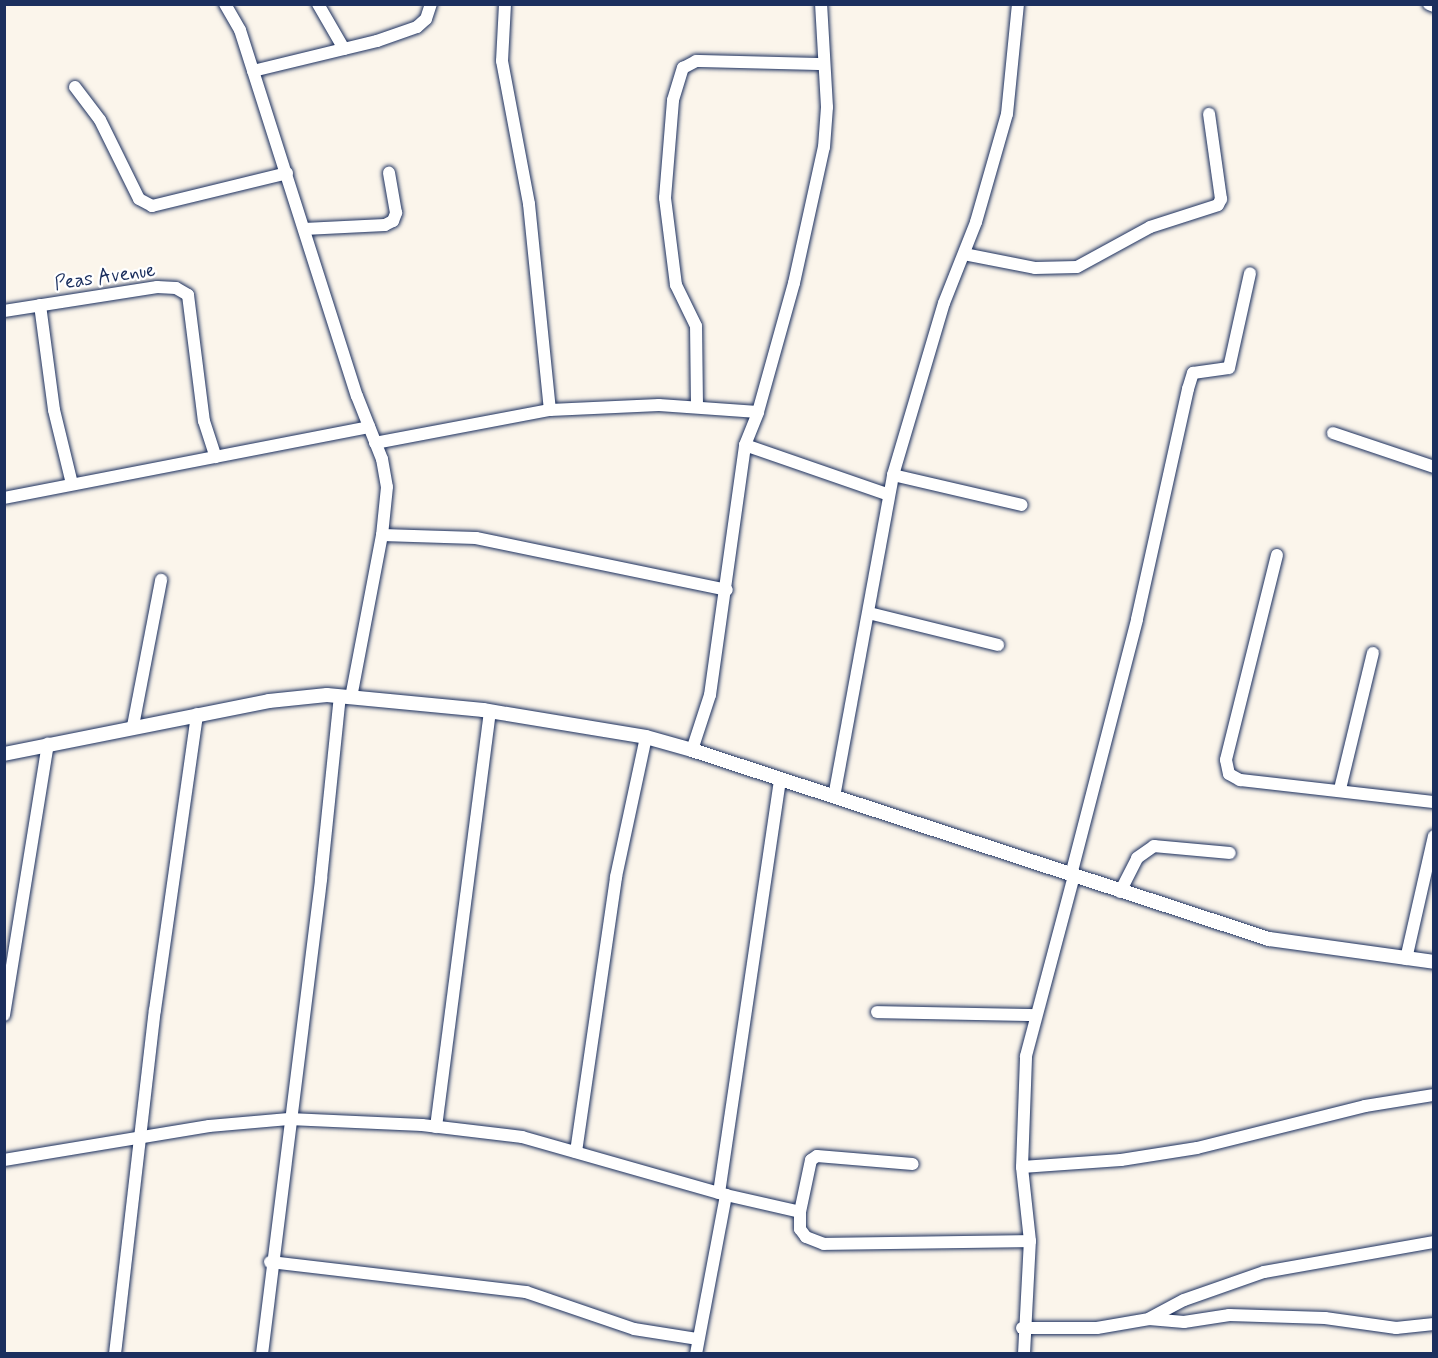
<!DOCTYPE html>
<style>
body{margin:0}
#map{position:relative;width:1438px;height:1358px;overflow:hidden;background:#fbf5eb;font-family:Mynerve,sans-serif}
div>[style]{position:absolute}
.roads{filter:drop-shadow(0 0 2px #1b2f5e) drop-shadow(0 0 2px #1b2f5e)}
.minor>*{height:12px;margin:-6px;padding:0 6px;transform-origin:6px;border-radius:6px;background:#fff}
.tertiary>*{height:14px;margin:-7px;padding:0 7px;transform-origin:7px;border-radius:7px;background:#fff}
span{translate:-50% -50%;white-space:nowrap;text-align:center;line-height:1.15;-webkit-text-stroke:4.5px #fff;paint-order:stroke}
.street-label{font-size:20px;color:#1b2f5e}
.frame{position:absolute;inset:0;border:6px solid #1b2f5e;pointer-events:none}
</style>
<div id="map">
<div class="roads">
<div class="minor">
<div style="left:225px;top:4px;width:30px;rotate:60deg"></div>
<div style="left:240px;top:30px;width:384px;rotate:72.3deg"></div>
<div style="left:357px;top:396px;width:68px;rotate:68.4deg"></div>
<div style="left:382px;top:459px;width:28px;rotate:80deg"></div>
<div style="left:387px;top:487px;width:48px;rotate:95.9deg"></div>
<div style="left:382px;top:535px;width:165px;rotate:100.8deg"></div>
<div style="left:318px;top:4px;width:52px;rotate:60deg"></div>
<div style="left:505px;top:4px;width:57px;rotate:93deg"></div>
<div style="left:502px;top:61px;width:146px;rotate:79.3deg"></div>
<div style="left:529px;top:204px;width:207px;rotate:84.2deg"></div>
<div style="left:1429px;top:4px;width:5px;rotate:22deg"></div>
<div style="left:253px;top:71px;width:128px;rotate:-13.6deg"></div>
<div style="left:377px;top:41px;width:42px;rotate:-19.3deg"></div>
<div style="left:417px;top:27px;width:12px;rotate:-42deg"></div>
<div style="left:426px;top:19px;width:16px;rotate:-72deg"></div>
<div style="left:75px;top:87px;width:41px;rotate:52.9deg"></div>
<div style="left:100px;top:120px;width:88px;rotate:63.7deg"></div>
<div style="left:139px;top:199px;width:15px;rotate:28deg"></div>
<div style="left:152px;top:206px;width:139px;rotate:-13.7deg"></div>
<div style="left:304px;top:229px;width:81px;rotate:-2.8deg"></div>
<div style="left:385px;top:225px;width:9px;rotate:-27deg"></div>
<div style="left:393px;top:221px;width:9px;rotate:-69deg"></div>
<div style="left:396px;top:213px;width:41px;rotate:-99.9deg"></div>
<div style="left:964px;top:254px;width:72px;rotate:11.2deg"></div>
<div style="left:1035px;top:268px;width:42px;rotate:-1.4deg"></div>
<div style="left:1077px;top:267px;width:83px;rotate:-28.7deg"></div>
<div style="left:1150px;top:227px;width:71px;rotate:-17.9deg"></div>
<div style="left:1218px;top:205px;width:7px;rotate:-63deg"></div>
<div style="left:1221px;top:199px;width:86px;rotate:-98deg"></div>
<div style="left:40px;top:305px;width:106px;rotate:82.4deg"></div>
<div style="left:54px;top:410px;width:76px;rotate:76.3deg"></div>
<div style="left:4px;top:311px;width:155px;rotate:-8.9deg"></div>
<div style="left:157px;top:287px;width:19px;rotate:3deg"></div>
<div style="left:176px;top:288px;width:14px;rotate:30deg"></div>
<div style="left:188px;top:295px;width:127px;rotate:82.8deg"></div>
<div style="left:204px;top:421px;width:38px;rotate:72deg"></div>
<div style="left:697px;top:405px;width:79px;rotate:-90.7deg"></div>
<div style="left:696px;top:326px;width:46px;rotate:-116deg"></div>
<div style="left:676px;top:285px;width:88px;rotate:-97.2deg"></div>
<div style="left:665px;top:198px;width:98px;rotate:-85.3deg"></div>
<div style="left:673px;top:100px;width:34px;rotate:-73deg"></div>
<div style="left:683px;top:68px;width:15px;rotate:-28deg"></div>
<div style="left:696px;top:61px;width:126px;rotate:1.4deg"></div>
<div style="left:1333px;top:433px;width:107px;rotate:18.6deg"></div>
<div style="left:375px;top:443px;width:178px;rotate:-10.7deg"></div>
<div style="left:550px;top:410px;width:109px;rotate:-2.6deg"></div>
<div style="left:659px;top:405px;width:99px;rotate:4deg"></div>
<div style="left:745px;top:445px;width:152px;rotate:19.1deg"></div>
<div style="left:893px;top:475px;width:132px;rotate:13.1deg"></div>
<div style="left:4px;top:498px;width:372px;rotate:-11deg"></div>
<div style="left:382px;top:535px;width:94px;rotate:1.8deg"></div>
<div style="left:476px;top:538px;width:256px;rotate:11.7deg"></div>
<div style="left:1277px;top:555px;width:211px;rotate:104deg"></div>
<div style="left:1226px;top:760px;width:14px;rotate:78deg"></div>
<div style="left:1229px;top:774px;width:13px;rotate:29deg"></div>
<div style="left:1240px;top:780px;width:195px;rotate:6.5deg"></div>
<div style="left:869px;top:613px;width:133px;rotate:13.9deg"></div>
<div style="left:133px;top:726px;width:149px;rotate:-79.1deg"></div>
<div style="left:692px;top:750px;width:58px;rotate:-71.9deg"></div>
<div style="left:710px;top:695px;width:252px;rotate:-82deg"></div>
<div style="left:745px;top:445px;width:35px;rotate:-68deg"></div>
<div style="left:758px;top:412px;width:134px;rotate:-74.4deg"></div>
<div style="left:794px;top:283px;width:139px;rotate:-77.6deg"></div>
<div style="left:824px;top:147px;width:40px;rotate:-85.7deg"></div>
<div style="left:827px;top:107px;width:103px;rotate:-93.3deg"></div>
<div style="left:1340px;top:789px;width:140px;rotate:-76.4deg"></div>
<div style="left:834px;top:797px;width:327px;rotate:-79.6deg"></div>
<div style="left:893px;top:475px;width:179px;rotate:-73.5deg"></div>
<div style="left:944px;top:303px;width:87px;rotate:-68.4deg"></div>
<div style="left:976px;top:222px;width:112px;rotate:-74deg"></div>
<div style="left:1007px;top:114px;width:111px;rotate:-84.3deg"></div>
<div style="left:1071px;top:875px;width:264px;rotate:-75.5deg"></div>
<div style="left:1137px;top:619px;width:236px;rotate:-77.5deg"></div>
<div style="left:1188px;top:389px;width:17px;rotate:-73deg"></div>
<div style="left:1193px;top:373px;width:36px;rotate:-8deg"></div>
<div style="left:1229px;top:368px;width:97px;rotate:-77.5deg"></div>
<div style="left:1120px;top:892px;width:38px;rotate:-63deg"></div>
<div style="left:1137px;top:858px;width:21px;rotate:-35deg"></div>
<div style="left:1154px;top:846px;width:76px;rotate:5.3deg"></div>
<div style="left:1406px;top:959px;width:126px;rotate:-77.2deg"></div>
<div style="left:877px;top:1012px;width:158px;rotate:1.1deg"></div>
<div style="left:4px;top:1015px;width:275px;rotate:-80.8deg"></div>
<div style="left:436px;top:1127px;width:419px;rotate:-82.6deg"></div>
<div style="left:576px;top:1152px;width:278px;rotate:-81.7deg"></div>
<div style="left:616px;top:877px;width:143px;rotate:-77.9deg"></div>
<div style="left:4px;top:1160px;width:208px;rotate:-9.4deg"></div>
<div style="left:209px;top:1126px;width:80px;rotate:-5deg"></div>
<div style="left:289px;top:1119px;width:133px;rotate:2.6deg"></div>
<div style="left:422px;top:1125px;width:101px;rotate:6.8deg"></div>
<div style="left:522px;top:1137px;width:212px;rotate:15.9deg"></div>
<div style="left:726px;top:1195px;width:76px;rotate:12.9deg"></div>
<div style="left:800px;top:1212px;width:17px;rotate:90deg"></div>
<div style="left:800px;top:1229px;width:10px;rotate:53deg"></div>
<div style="left:806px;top:1237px;width:19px;rotate:21deg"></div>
<div style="left:824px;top:1244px;width:206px;rotate:-0.8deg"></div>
<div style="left:1022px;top:1167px;width:99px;rotate:-4deg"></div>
<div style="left:1121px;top:1160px;width:77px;rotate:-9deg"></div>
<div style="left:1197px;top:1148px;width:173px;rotate:-14deg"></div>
<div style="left:1365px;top:1106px;width:70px;rotate:-9.1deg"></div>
<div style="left:719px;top:1193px;width:418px;rotate:-81.6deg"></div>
<div style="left:800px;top:1212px;width:53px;rotate:-78.1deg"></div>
<div style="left:811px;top:1160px;width:7px;rotate:-34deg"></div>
<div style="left:817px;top:1156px;width:96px;rotate:4.8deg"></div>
<div style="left:270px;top:1262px;width:258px;rotate:6.7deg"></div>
<div style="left:526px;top:1292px;width:114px;rotate:18.9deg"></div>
<div style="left:634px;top:1329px;width:65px;rotate:8.9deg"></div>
<div style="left:1150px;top:1318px;width:38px;rotate:-28deg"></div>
<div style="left:1184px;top:1300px;width:85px;rotate:-19.3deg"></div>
<div style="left:1264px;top:1272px;width:173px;rotate:-10deg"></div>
<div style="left:1022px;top:1328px;width:75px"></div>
<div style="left:1097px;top:1328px;width:53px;rotate:-9.8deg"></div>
<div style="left:1149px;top:1319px;width:35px;rotate:5deg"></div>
<div style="left:1184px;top:1322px;width:46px;rotate:-8.8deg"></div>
<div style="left:1229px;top:1315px;width:96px;rotate:1.8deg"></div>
<div style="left:1325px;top:1318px;width:72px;rotate:8deg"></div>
<div style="left:1396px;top:1328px;width:38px;rotate:-6deg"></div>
<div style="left:115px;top:1354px;width:346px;rotate:-83.4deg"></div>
<div style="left:155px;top:1010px;width:299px;rotate:-81.9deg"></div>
<div style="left:262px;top:1354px;width:479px;rotate:-82.9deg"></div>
<div style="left:321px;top:879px;width:184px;rotate:-84.1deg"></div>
<div style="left:696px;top:1354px;width:162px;rotate:-79.3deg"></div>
<div style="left:1024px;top:1354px;width:113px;rotate:-87deg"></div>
<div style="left:1030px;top:1241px;width:74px;rotate:-96.2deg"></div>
<div style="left:1022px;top:1167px;width:111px;rotate:-87.9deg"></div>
<div style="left:1026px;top:1056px;width:186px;rotate:-75.1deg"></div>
</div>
<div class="tertiary">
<div style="left:4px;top:754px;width:270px;rotate:-11.3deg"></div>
<div style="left:269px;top:701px;width:58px;rotate:-5.9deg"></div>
<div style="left:327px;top:695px;width:157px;rotate:5.5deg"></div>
<div style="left:483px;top:710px;width:165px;rotate:9.4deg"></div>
<div style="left:646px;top:737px;width:48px;rotate:15.8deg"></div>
<div style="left:692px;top:750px;width:607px;rotate:18.14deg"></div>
<div style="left:1269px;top:939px;width:167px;rotate:7.9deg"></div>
</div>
</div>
<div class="street-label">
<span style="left:105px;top:277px;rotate:-8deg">Peas Avenue</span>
</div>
<div class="frame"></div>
</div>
